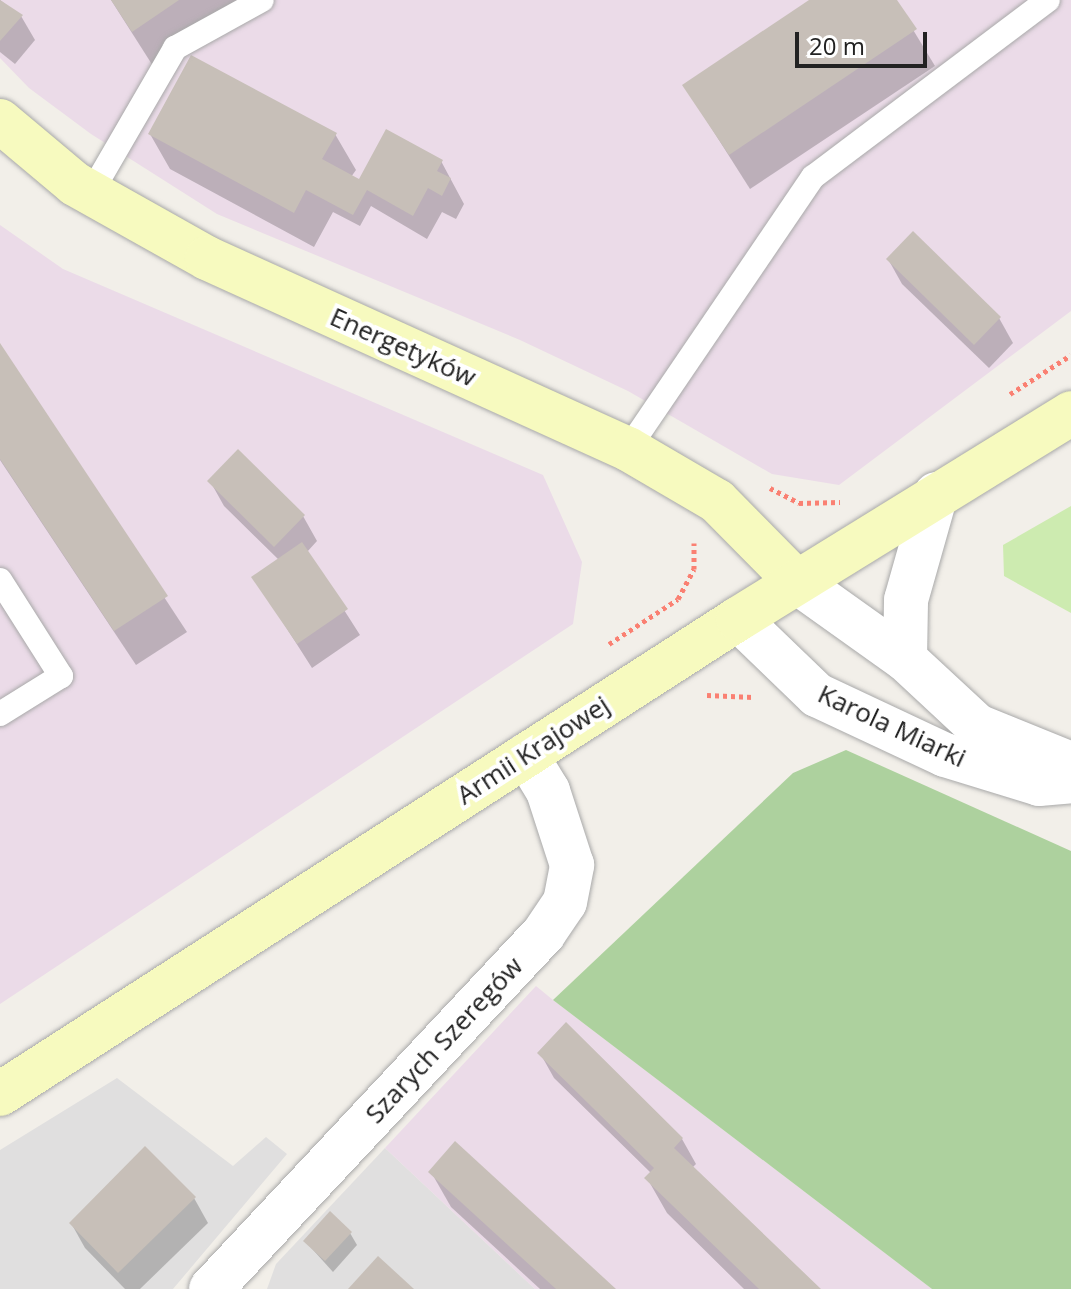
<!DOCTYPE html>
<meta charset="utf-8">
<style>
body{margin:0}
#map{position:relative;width:1071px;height:1289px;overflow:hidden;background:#f2efe9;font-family:"Open Sans",sans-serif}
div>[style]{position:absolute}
.residential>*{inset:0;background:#e0dfdf}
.industrial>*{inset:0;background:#ebdbe8}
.grass>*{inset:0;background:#cdebb0}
.forest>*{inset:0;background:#add19e}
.shadow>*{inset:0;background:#0003}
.building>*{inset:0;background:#c7bfb8}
.path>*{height:5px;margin-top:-2.5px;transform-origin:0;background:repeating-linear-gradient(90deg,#fa8072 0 4px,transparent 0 8px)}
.roads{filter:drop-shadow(0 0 2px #a9a9a9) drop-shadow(0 0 2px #a9a9a9)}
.lane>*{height:24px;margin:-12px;padding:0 12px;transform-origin:12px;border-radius:12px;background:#fff}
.street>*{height:44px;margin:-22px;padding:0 22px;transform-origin:22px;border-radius:22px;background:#fff}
.secondary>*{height:44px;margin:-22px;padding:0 22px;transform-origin:22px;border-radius:22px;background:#f7fabf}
span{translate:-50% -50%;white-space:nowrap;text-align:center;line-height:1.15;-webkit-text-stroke:8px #fff;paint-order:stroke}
.street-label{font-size:26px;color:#222}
.scale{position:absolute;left:795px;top:32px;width:132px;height:36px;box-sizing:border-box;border:4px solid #222;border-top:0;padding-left:10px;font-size:24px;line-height:28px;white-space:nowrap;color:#222;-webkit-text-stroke:6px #fff;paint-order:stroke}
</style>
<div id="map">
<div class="residential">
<div style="clip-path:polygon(117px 1078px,233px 1166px,266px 1137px,287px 1154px,173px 1289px,0 1289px,0 1150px)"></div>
<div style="clip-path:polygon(385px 1148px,535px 1289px,267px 1289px,276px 1264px)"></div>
</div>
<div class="industrial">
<div style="clip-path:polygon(0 0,1071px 0,1071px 311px,839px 485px,772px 474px,628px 391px,520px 340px,217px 214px,91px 134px,29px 88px,0 58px)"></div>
<div style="clip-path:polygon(0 225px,63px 269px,543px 475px,582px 562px,573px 624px,0 1004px)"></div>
<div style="clip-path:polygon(536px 986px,553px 1000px,932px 1289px,535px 1289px,385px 1148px)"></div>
</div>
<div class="grass">
<div style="clip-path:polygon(1071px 506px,1071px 613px,1004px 576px,1003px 545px)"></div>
</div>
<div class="forest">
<div style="clip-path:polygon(846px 750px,1071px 851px,1071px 1289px,932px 1289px,553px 1000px,793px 773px)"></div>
</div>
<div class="shadow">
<div style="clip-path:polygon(0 0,21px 16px,35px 40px,15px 64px,0 52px)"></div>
<div style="clip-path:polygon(111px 0,252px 0,153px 66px)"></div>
<div style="clip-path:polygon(812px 0,895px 0,935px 66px,750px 189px,684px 85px)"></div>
<div style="clip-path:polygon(150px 134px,335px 134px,356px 170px,351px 177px,358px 181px,441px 161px,464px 204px,456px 219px,442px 212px,427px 239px,371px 206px,360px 226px,333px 212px,314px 247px,170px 169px)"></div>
<div style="clip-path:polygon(888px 259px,999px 318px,1013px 343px,989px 368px,902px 284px)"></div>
<div style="clip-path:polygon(0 347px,187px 632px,136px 665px,0 460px)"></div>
<div style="clip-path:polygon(210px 481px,303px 516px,317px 541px,307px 552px,360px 635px,312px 668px,254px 577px,279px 560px,224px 506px)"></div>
<div style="clip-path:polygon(566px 1025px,682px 1139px,696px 1164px,692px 1168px,816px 1289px,744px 1289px,667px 1213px,647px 1178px,651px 1173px,554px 1078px,540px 1053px)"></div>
<div style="clip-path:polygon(431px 1172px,613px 1289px,540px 1289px,451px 1207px)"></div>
<div style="clip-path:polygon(194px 1198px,208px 1223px,140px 1289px,125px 1289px,85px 1248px,71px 1223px)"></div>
<div style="clip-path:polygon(350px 1233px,357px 1245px,333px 1272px,305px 1241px)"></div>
</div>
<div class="building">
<div style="clip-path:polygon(0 0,23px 15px,0 41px)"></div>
<div style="clip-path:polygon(111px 0,179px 0,132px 32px)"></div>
<div style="clip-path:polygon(809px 0,897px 0,917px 29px,729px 155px,682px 85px)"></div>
<div style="clip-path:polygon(191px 55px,337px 133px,322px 159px,359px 179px,386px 129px,443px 160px,437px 171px,451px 178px,442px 196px,428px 188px,413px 216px,367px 190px,353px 215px,306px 190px,294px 213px,148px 134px)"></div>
<div style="clip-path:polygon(913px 231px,1001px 317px,974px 345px,886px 259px)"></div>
<div style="clip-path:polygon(0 343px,168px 596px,114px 631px,0 459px)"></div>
<div style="clip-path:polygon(238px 449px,305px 515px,274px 547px,207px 481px)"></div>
<div style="clip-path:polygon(302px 542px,348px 609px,297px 644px,251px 577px)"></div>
<div style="clip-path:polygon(566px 1022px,683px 1138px,674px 1148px,821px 1289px,759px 1289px,644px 1178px,654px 1168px,537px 1053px)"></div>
<div style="clip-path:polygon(455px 1141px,616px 1289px,556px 1289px,428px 1172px)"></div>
<div style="clip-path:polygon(145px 1146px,196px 1197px,118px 1273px,69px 1223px)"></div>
<div style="clip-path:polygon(330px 1211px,352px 1232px,325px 1261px,303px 1241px)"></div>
<div style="clip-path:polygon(378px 1256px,414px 1289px,348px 1289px)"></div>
</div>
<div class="path">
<div style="left:1010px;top:394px;width:72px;rotate:-32.6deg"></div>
<div style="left:770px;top:488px;width:33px;rotate:27deg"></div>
<div style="left:799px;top:503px;width:41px;rotate:-1.4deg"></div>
<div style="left:609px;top:644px;width:82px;rotate:-33.1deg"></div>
<div style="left:678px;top:599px;width:34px;rotate:-62deg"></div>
<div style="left:694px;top:569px;width:26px;rotate:-90deg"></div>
<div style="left:707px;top:695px;width:46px;rotate:2.5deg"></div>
</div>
<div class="roads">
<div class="lane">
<div style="left:91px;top:193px;width:168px;rotate:-59.9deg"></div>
<div style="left:175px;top:48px;width:99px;rotate:-28.9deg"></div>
<div style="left:628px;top:449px;width:329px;rotate:-55.8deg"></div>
<div style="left:813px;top:177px;width:294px;rotate:-37deg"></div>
<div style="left:0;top:580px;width:114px;rotate:57.6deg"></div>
<div style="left:61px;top:676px;width:72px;rotate:148.1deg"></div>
</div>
<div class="street">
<div style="left:797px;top:582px;width:133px;rotate:35.5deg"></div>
<div style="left:905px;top:659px;width:98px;rotate:42.9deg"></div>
<div style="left:977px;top:726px;width:101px;rotate:22deg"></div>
<div style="left:738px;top:619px;width:110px;rotate:43.9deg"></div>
<div style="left:817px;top:695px;width:141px;rotate:25.1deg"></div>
<div style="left:945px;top:755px;width:98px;rotate:17.1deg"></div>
<div style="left:1039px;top:784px;width:32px;rotate:-5deg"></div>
<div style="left:905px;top:659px;width:59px;rotate:-89deg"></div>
<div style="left:906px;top:600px;width:110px;rotate:-74.2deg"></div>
<div style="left:211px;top:1289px;width:487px;rotate:-46.9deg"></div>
<div style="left:544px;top:933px;width:37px;rotate:-56deg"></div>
<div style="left:565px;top:902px;width:38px;rotate:-79deg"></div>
<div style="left:572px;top:865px;width:78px;rotate:-108deg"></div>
<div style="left:548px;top:791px;width:42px;rotate:-121.4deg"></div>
</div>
<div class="secondary">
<div style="left:0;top:121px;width:98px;rotate:40deg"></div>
<div style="left:75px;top:184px;width:151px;rotate:29.3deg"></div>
<div style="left:207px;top:258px;width:462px;rotate:24.4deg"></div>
<div style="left:628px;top:449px;width:103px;rotate:30.3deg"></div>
<div style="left:717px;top:501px;width:114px;rotate:45.4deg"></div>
<div style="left:0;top:1094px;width:878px;rotate:-32.77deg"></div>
<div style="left:738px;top:619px;width:392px;rotate:-31.7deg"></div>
</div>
</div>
<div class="street-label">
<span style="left:403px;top:347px;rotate:24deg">Energetyków</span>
<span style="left:892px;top:726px;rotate:25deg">Karola Miarki</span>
<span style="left:533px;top:750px;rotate:-33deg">Armii Krajowej</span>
<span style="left:444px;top:1040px;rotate:-47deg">Szarych Szeregów</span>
</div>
<div class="scale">20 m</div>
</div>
